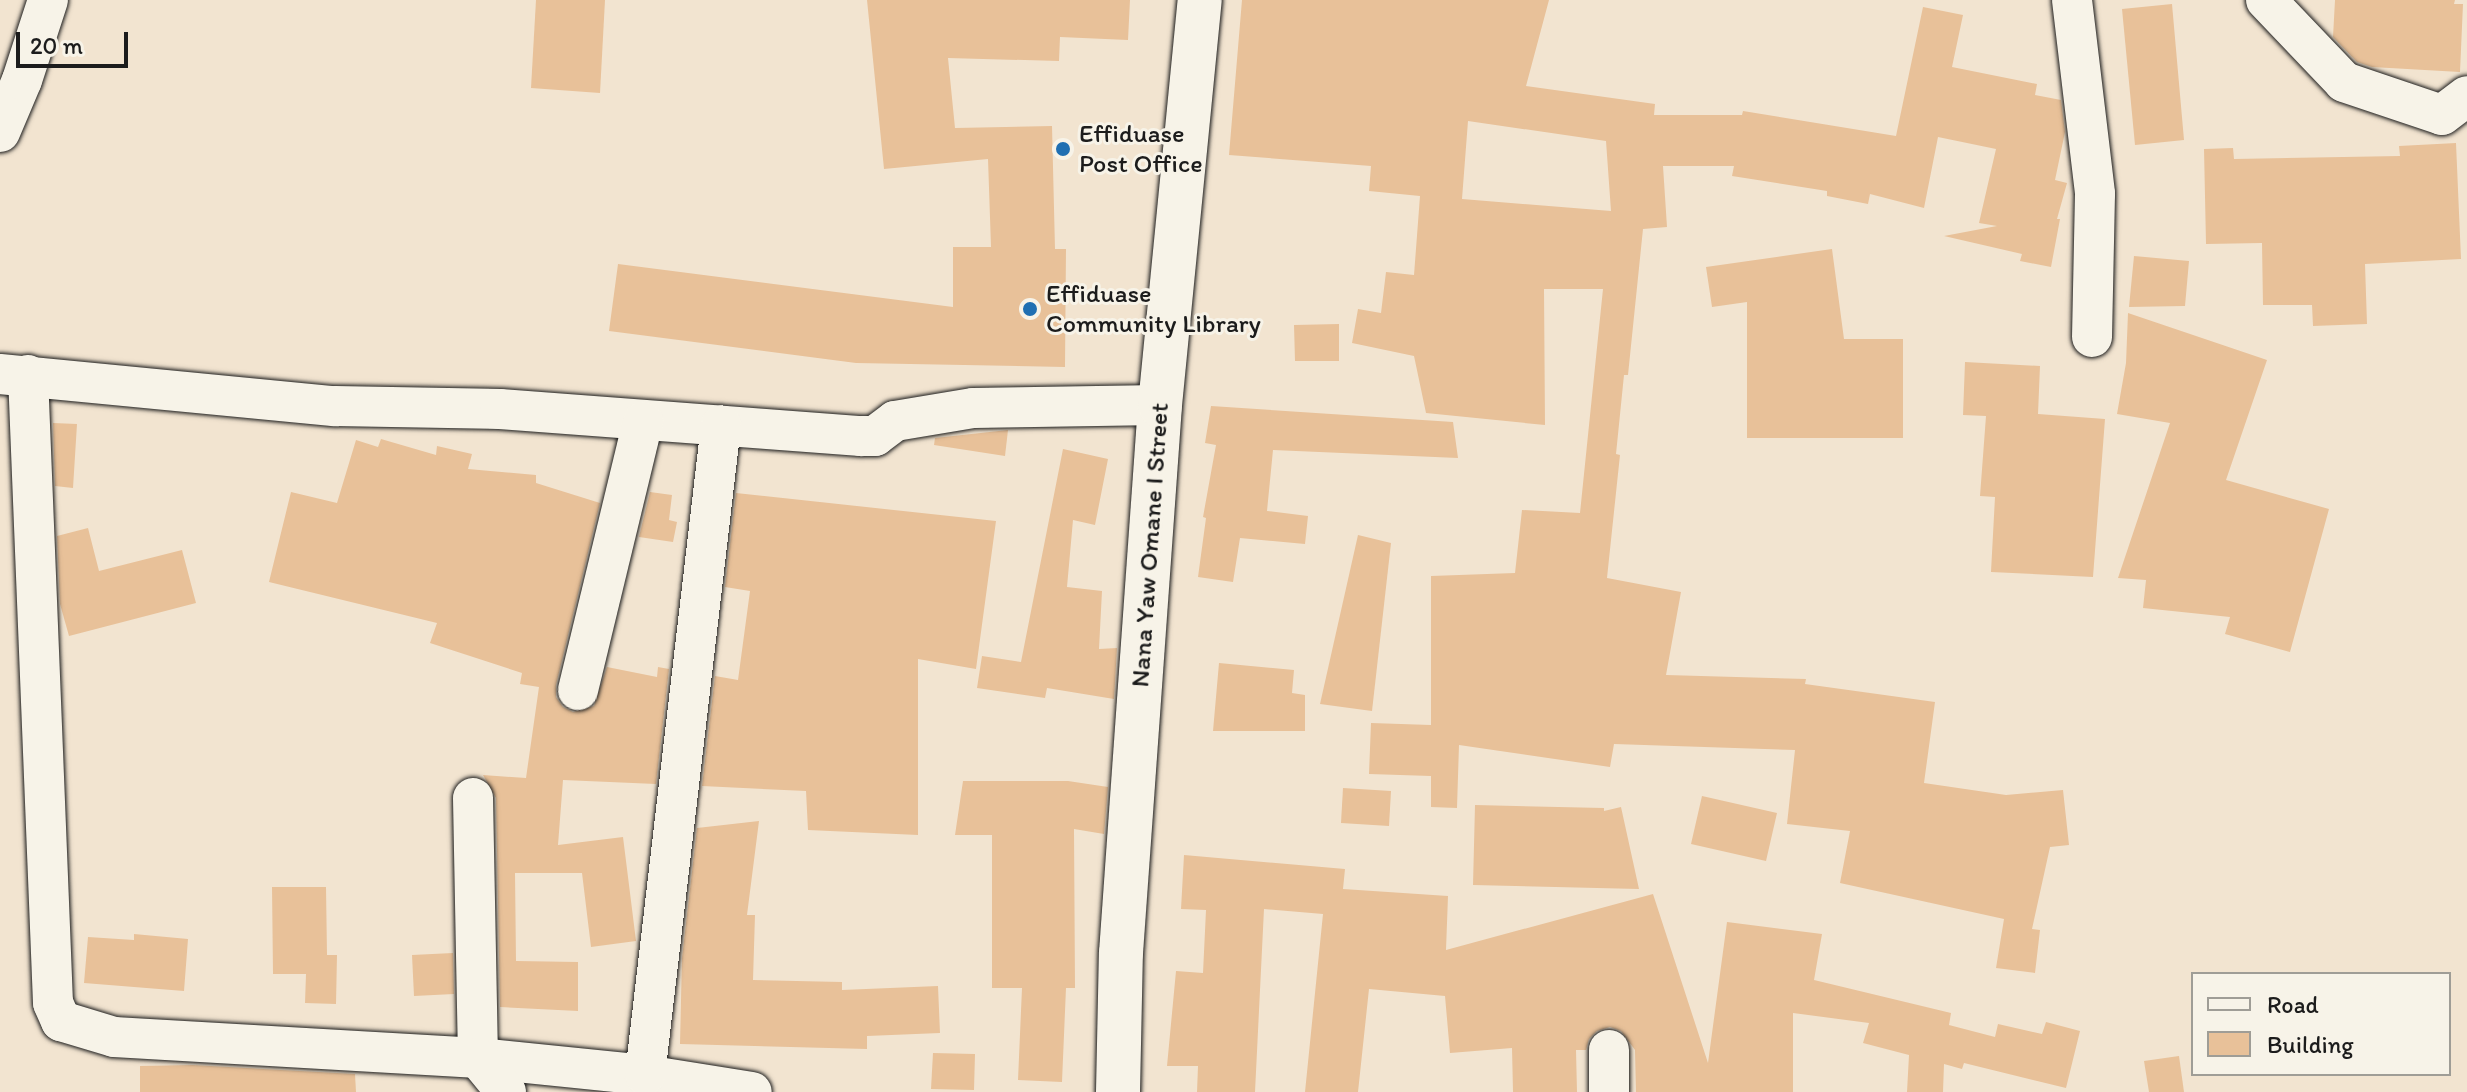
<!DOCTYPE html>
<style>
body{margin:0}
#map{position:relative;width:2467px;height:1092px;overflow:hidden;background:#f2e4d0;font-family:Itim,sans-serif}
div>[style]{position:absolute}
.building>*{inset:0;background:#e8c199}
.roads{filter:drop-shadow(0 0 2px #1c1c1c) drop-shadow(0 0 2px #1c1c1c)}
.minor>*{height:40px;margin:-20px;padding:0 20px;transform-origin:20px;border-radius:20px;background:#f7f3e8}
.major>*{height:44px;margin:-22px;padding:0 22px;transform-origin:22px;border-radius:22px;background:#f7f3e8}
.dots>*{width:22px;height:22px;translate:-50% -50%;box-sizing:border-box;border:4px solid #f7f3e8;border-radius:50%}
span{translate:-50% -50%;white-space:nowrap;text-align:center;line-height:1.15;-webkit-text-stroke:6px #f7f3e8;paint-order:stroke}
.poi-label{font-size:26px;color:#1c1c1c}
.left{translate:0 -50%;text-align:left}
.street-label{font-size:26px;color:#1c1c1c}
.legend{position:absolute;left:2191px;top:972px;width:260px;height:104px;box-sizing:border-box;background:#f7f3e8;border:2px solid #9f9d96;margin:0;padding:10px 14px;list-style:none;font-size:24px;color:#1c1c1c}
.legend li{display:flex;align-items:center;gap:16px;height:40px}
.legend b{width:40px;border:2px solid #9f9d96}
.scale{position:absolute;left:16px;top:32px;width:112px;height:36px;box-sizing:border-box;border:4px solid #1c1c1c;border-top:0;padding-left:10px;font-size:24px;line-height:28px;white-space:nowrap;color:#1c1c1c;-webkit-text-stroke:6px #f7f3e8;paint-order:stroke}
</style>
<div id="map">
<div class="building">
<div style="clip-path:polygon(536px 0,605px 0,600px 93px,531px 88px)"></div>
<div style="clip-path:polygon(867px 0,1130px 0,1128px 40px,1060px 37px,1059px 61px,948px 58px,955px 128px,1052px 126px,1055px 249px,1066px 249px,1065px 367px,856px 363px,609px 331px,618px 264px,953px 307px,953px 247px,991px 247px,988px 159px,884px 169px)"></div>
<div style="clip-path:polygon(evenodd,1242px 0,1549px 0,1526px 86px,1655px 104px,1654px 115px,1742px 115px,1743px 111px,1896px 136px,1923px 7px,1963px 15px,1952px 67px,2037px 84px,2035px 95px,2061px 100px,2065px 132px,2055px 180px,2067px 183px,2057px 219px,2060px 219px,2051px 267px,2020px 261px,2022px 254px,1944px 236px,1997px 226px,1979px 223px,1996px 149px,1938px 137px,1924px 208px,1870px 194px,1868px 204px,1827px 196px,1827px 191px,1732px 176px,1734px 166px,1663px 166px,1667px 227px,1643px 229px,1628px 375px,1624px 375px,1616px 454px,1620px 455px,1607px 578px,1681px 592px,1666px 675px,1806px 679px,1805px 684px,1935px 702px,1924px 783px,2006px 795px,2063px 790px,2069px 845px,2050px 847px,2032px 929px,2040px 930px,2035px 973px,1996px 968px,2004px 919px,1840px 883px,1850px 831px,1787px 824px,1795px 750px,1614px 744px,1610px 767px,1459px 745px,1457px 808px,1431px 807px,1431px 776px,1369px 774px,1371px 723px,1431px 725px,1431px 576px,1515px 573px,1522px 510px,1580px 513px,1603px 289px,1544px 289px,1545px 425px,1426px 413px,1414px 356px,1352px 343px,1358px 309px,1381px 313px,1386px 272px,1414px 275px,1420px 196px,1369px 191px,1371px 166px,1229px 155px,1242px 0,1468px 121px,1606px 141px,1611px 211px,1462px 199px,1468px 121px)"></div>
<div style="clip-path:polygon(2335px 0,2455px 0,2454px 4px,2463px 4px,2460px 72px,2372px 67px,2357px 62px,2333px 37px)"></div>
<div style="clip-path:polygon(2172px 4px,2184px 140px,2135px 145px,2122px 9px)"></div>
<div style="clip-path:polygon(2456px 143px,2461px 259px,2365px 264px,2367px 324px,2313px 326px,2312px 305px,2263px 305px,2262px 243px,2206px 244px,2204px 149px,2233px 148px,2234px 159px,2400px 156px,2399px 146px)"></div>
<div style="clip-path:polygon(1832px 249px,1844px 339px,1903px 339px,1903px 438px,1747px 438px,1747px 302px,1712px 307px,1706px 267px)"></div>
<div style="clip-path:polygon(2134px 256px,2189px 261px,2185px 306px,2129px 307px)"></div>
<div style="clip-path:polygon(2128px 313px,2267px 360px,2226px 480px,2329px 509px,2290px 652px,2225px 634px,2230px 617px,2143px 608px,2146px 580px,2118px 578px,2170px 423px,2117px 414px,2126px 363px)"></div>
<div style="clip-path:polygon(1339px 324px,1339px 361px,1295px 361px,1294px 325px)"></div>
<div style="clip-path:polygon(1965px 362px,2040px 366px,2038px 414px,2105px 419px,2093px 577px,1991px 572px,1995px 497px,1980px 496px,1986px 416px,1963px 415px)"></div>
<div style="clip-path:polygon(1211px 406px,1453px 422px,1458px 458px,1273px 450px,1267px 511px,1308px 516px,1305px 544px,1240px 538px,1233px 582px,1198px 577px,1206px 518px,1203px 517px,1216px 445px,1205px 443px)"></div>
<div style="clip-path:polygon(53px 423px,77px 424px,73px 488px,55px 486px)"></div>
<div style="clip-path:polygon(1008px 430px,1005px 456px,934px 445px,935px 438px)"></div>
<div style="clip-path:polygon(381px 439px,436px 455px,437px 446px,472px 454px,468px 469px,536px 475px,536px 483px,600px 503px,556px 685px,556px 697px,563px 707px,573px 712px,594px 706px,607px 667px,657px 677px,658px 667px,669px 669px,656px 784px,563px 780px,558px 845px,623px 837px,636px 941px,591px 947px,582px 873px,515px 873px,516px 961px,578px 962px,578px 1011px,500px 1007px,496px 798px,483px 775px,526px 778px,539px 687px,520px 684px,522px 673px,430px 643px,437px 623px,269px 582px,291px 492px,337px 503px,356px 440px,378px 447px)"></div>
<div style="clip-path:polygon(1063px 449px,1108px 459px,1095px 525px,1073px 520px,1067px 587px,1102px 591px,1099px 649px,1117px 648px,1114px 699px,1047px 688px,1045px 698px,977px 688px,982px 656px,1021px 662px)"></div>
<div style="clip-path:polygon(650px 492px,672px 495px,669px 520px,677px 522px,673px 542px,639px 537px)"></div>
<div style="clip-path:polygon(736px 493px,996px 521px,976px 669px,918px 659px,918px 835px,808px 830px,806px 791px,702px 786px,715px 676px,738px 680px,750px 591px,725px 587px)"></div>
<div style="clip-path:polygon(88px 528px,99px 571px,182px 550px,196px 603px,69px 636px,60px 604px,57px 536px)"></div>
<div style="clip-path:polygon(1358px 535px,1391px 543px,1372px 711px,1320px 704px)"></div>
<div style="clip-path:polygon(1219px 663px,1294px 670px,1292px 693px,1305px 695px,1305px 731px,1213px 731px)"></div>
<div style="clip-path:polygon(963px 781px,1068px 781px,1108px 787px,1104px 834px,1074px 829px,1075px 988px,1066px 988px,1062px 1082px,1018px 1080px,1022px 988px,992px 988px,992px 835px,955px 835px)"></div>
<div style="clip-path:polygon(1343px 788px,1391px 791px,1389px 826px,1341px 823px)"></div>
<div style="clip-path:polygon(1702px 796px,1777px 813px,1766px 861px,1691px 844px)"></div>
<div style="clip-path:polygon(1475px 805px,1604px 808px,1604px 811px,1621px 807px,1639px 889px,1473px 885px)"></div>
<div style="clip-path:polygon(759px 821px,747px 915px,755px 915px,753px 980px,842px 982px,842px 990px,938px 986px,940px 1033px,867px 1036px,867px 1049px,680px 1044px,682px 958px,697px 828px)"></div>
<div style="clip-path:polygon(1184px 855px,1345px 869px,1343px 889px,1448px 896px,1446px 950px,1653px 894px,1708px 1063px,1727px 922px,1822px 934px,1814px 980px,1951px 1013px,1949px 1025px,1995px 1037px,1998px 1024px,2042px 1034px,2046px 1022px,2080px 1031px,2066px 1088px,1964px 1063px,1962px 1069px,1944px 1064px,1943px 1092px,1907px 1092px,1909px 1055px,1863px 1043px,1869px 1023px,1793px 1013px,1793px 1092px,1636px 1092px,1635px 1050px,1621px 1031px,1610px 1027px,1597px 1031px,1589px 1039px,1586px 1050px,1576px 1050px,1577px 1092px,1513px 1092px,1512px 1048px,1450px 1053px,1445px 996px,1369px 989px,1358px 1092px,1305px 1092px,1323px 914px,1264px 909px,1255px 1092px,1197px 1092px,1198px 1066px,1167px 1066px,1176px 971px,1203px 973px,1206px 910px,1181px 909px)"></div>
<div style="clip-path:polygon(272px 887px,326px 887px,327px 955px,337px 955px,336px 1004px,305px 1003px,306px 974px,273px 974px)"></div>
<div style="clip-path:polygon(134px 934px,188px 939px,184px 991px,84px 983px,88px 937px,134px 940px)"></div>
<div style="clip-path:polygon(453px 953px,454px 994px,414px 996px,412px 955px)"></div>
<div style="clip-path:polygon(933px 1053px,975px 1054px,974px 1090px,931px 1089px)"></div>
<div style="clip-path:polygon(2179px 1056px,2184px 1092px,2149px 1092px,2144px 1061px)"></div>
<div style="clip-path:polygon(193px 1065px,355px 1074px,356px 1092px,140px 1092px,140px 1066px)"></div>
</div>
<div class="roads">
<div class="minor">
<div style="left:2072px;top:0;width:195px;rotate:83.2deg"></div>
<div style="left:2095px;top:194px;width:143px;rotate:91.2deg"></div>
<div style="left:2266px;top:0;width:113px;rotate:46.4deg"></div>
<div style="left:2344px;top:82px;width:103px;rotate:18.6deg"></div>
<div style="left:2442px;top:115px;width:31px;rotate:-37deg"></div>
<div style="left:0;top:132px;width:56px;rotate:-67.1deg"></div>
<div style="left:22px;top:80px;width:84px;rotate:-72deg"></div>
<div style="left:0;top:374px;width:337px;rotate:5.5deg"></div>
<div style="left:335px;top:406px;width:165px;rotate:1deg"></div>
<div style="left:500px;top:409px;width:362px;rotate:4.3deg"></div>
<div style="left:861px;top:436px;width:14px"></div>
<div style="left:875px;top:436px;width:25px;rotate:-37deg"></div>
<div style="left:895px;top:421px;width:79px;rotate:-9.5deg"></div>
<div style="left:973px;top:408px;width:187px;rotate:-0.9deg"></div>
<div style="left:28px;top:375px;width:628px;rotate:87.72deg"></div>
<div style="left:53px;top:1003px;width:20px;rotate:66deg"></div>
<div style="left:61px;top:1021px;width:55px;rotate:16.8deg"></div>
<div style="left:114px;top:1037px;width:365px;rotate:3.3deg"></div>
<div style="left:478px;top:1058px;width:168px;rotate:5.8deg"></div>
<div style="left:645px;top:1075px;width:108px;rotate:9deg"></div>
<div style="left:578px;top:690px;width:276px;rotate:-76.4deg"></div>
<div style="left:473px;top:798px;width:260px;rotate:88.9deg"></div>
<div style="left:478px;top:1058px;width:44px;rotate:50.5deg"></div>
<div style="left:1609px;top:1050px;width:42px;rotate:90deg"></div>
<div style="left:645px;top:1075px;width:654px;rotate:-83.33deg"></div>
</div>
<div class="major">
<div style="left:1118px;top:1092px;width:139px;rotate:-88.8deg"></div>
<div style="left:1121px;top:953px;width:549px;rotate:-85.93deg"></div>
<div style="left:1160px;top:405px;width:407px;rotate:-84.4deg"></div>
</div>
</div>
<div class="dots">
<div style="left:1063px;top:149px;background:#1f6fb2"></div>
<div style="left:1030px;top:309px;background:#1f6fb2"></div>
</div>
<div class="poi-label">
<span class="left" style="left:1079px;top:149px">Effiduase<br>Post Office</span>
<span class="left" style="left:1046px;top:309px">Effiduase<br>Community Library</span>
</div>
<div class="street-label">
<span style="left:1150px;top:545px;rotate:-86deg">Nana Yaw Omane I Street</span>
</div>
<ul class="legend">
<li><b style="height:10px;background:#f7f3e8"></b>Road</li>
<li><b style="height:22px;background:#e8c199"></b>Building</li>
</ul>
<div class="scale">20 m</div>
</div>
